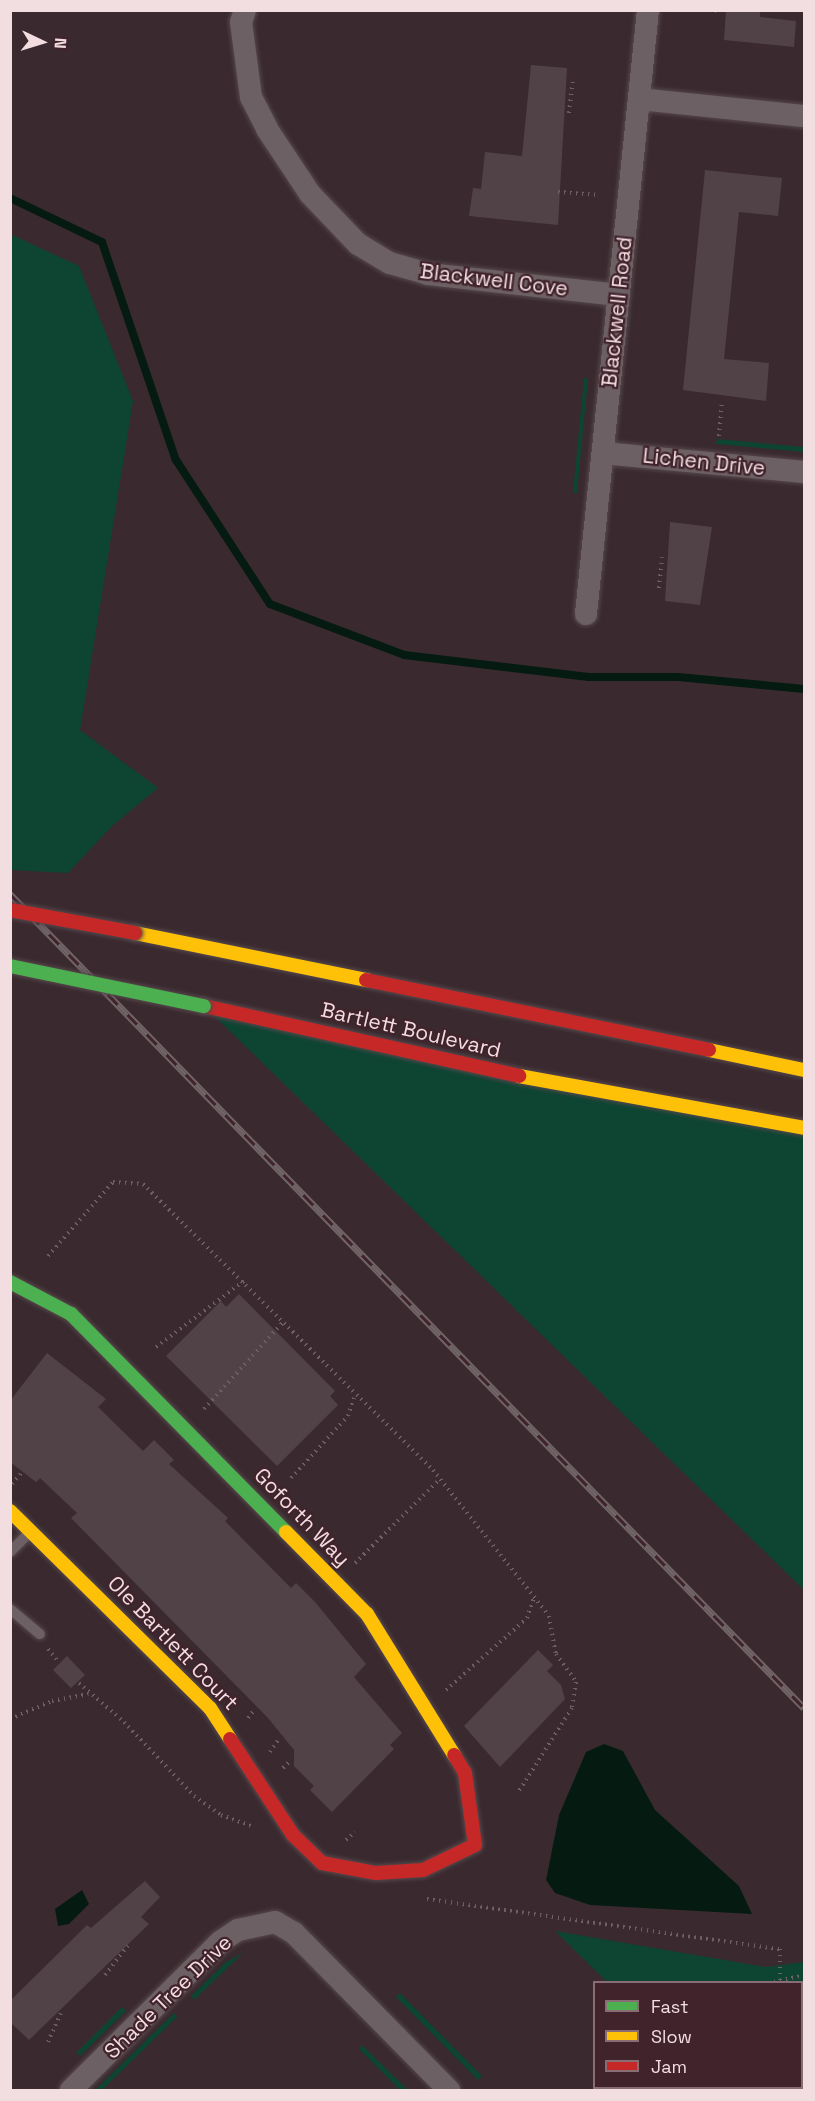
<!DOCTYPE html>
<style>
body{margin:0}
#map{position:relative;width:815px;height:2101px;overflow:hidden;background:#3a2a2f;font-family:"Space Grotesk",sans-serif}
div>[style]{position:absolute}
.green>*{inset:0;background:#0d4532}
.water>*{inset:0;background:#051b12}
.stream>*{height:8px;margin:-4px;padding:0 4px;transform-origin:4px;border-radius:4px;background:#051b12}
.building>*{inset:0;background:#504246}
.path>*{height:4px;margin-top:-2px;transform-origin:0;background:repeating-linear-gradient(90deg,#6d6064 0 1.5px,transparent 0 6px)}
.roads{filter:drop-shadow(0 0 2px #56484c) drop-shadow(0 0 2px #56484c)}
.lane>*{height:10px;margin:-5px;padding:0 5px;transform-origin:5px;border-radius:5px;background:#6d6064}
.street>*{height:22px;margin:-11px;padding:0 11px;transform-origin:11px;border-radius:11px;background:#6d6064}
.fast>*{height:14px;margin:-7px;padding:0 7px;transform-origin:7px;border-radius:7px;background:#4caf50}
.slow>*{height:14px;margin:-7px;padding:0 7px;transform-origin:7px;border-radius:7px;background:#ffc107}
.jam>*{height:14px;margin:-7px;padding:0 7px;transform-origin:7px;border-radius:7px;background:#c62828}
.rail>*{height:7px;margin-top:-3.5px;transform-origin:0;background:repeating-linear-gradient(90deg,#41232c 0 14px,#706466 0 28px);box-sizing:border-box;border-block:2px solid #706466}
.bridges{filter:drop-shadow(0 0 2px #56484c) drop-shadow(0 0 2px #56484c)}
.fast-bridge>*{height:14px;margin:-7px;padding:0 7px;transform-origin:7px;border-radius:7px;background:#4caf50}
.jam-bridge>*{height:14px;margin:-7px;padding:0 7px;transform-origin:7px;border-radius:7px;background:#c62828}
span{translate:-50% -50%;white-space:nowrap;text-align:center;line-height:1.15;-webkit-text-stroke:4.5px #41232c;paint-order:stroke}
.street-label{font-size:21px;color:#f2dde1}
.frame{position:absolute;inset:0;border:12px solid #f2dde1;pointer-events:none}
.legend{position:absolute;left:593px;top:1981px;width:210px;height:108px;box-sizing:border-box;background:#41232c;border:2px solid #886d74;margin:0;padding:8px 10px;list-style:none;font-size:18px;color:#f2dde1}
.legend li{display:flex;align-items:center;gap:12px;height:30px}
.legend b{width:30px;border:2px solid #886d74}
.north{position:absolute;left:12px;top:12px;width:60px;height:60px;-webkit-text-stroke:4px #41232c;paint-order:stroke;rotate:94deg;font-size:16px;font-weight:700;line-height:24px;text-align:center;color:#f2dde1}
.north::after{content:'';display:block;margin:auto;width:21px;height:27px;background:#f2dde1;clip-path:polygon(50% 0,100% 100%,50% 72%,0 100%)}
</style>
<div id="map">
<div class="green">
<div style="clip-path:polygon(10px 234px,79px 266px,133px 401px,80px 730px,158px 788px,112px 826px,68px 873px,11px 870px)"></div>
<div style="clip-path:polygon(584px 378px,588px 378px,577px 493px,573px 493px)"></div>
<div style="clip-path:polygon(717px 439px,804px 447px,804px 452px,716px 444px)"></div>
<div style="clip-path:polygon(204px 1006px,804px 1128px,804px 1590px)"></div>
<div style="clip-path:polygon(555px 1931px,766px 1967px,804px 1962px,804px 2090px,712px 2088px,802px 2088px,802px 1982px,607px 1982px)"></div>
<div style="clip-path:polygon(243px 1953px,194px 2000px,191px 1996px,226px 1962px)"></div>
<div style="clip-path:polygon(400px 1993px,482px 2076px,478px 2080px,396px 1997px)"></div>
<div style="clip-path:polygon(122px 2007px,126px 2011px,80px 2056px,76px 2053px)"></div>
<div style="clip-path:polygon(174px 2013px,177px 2017px,102px 2090px,95px 2090px)"></div>
<div style="clip-path:polygon(362px 2045px,408px 2090px,400px 2090px,359px 2049px)"></div>
</div>
<div class="water">
<div style="clip-path:polygon(604px 1744px,623px 1751px,655px 1810px,739px 1886px,752px 1914px,590px 1905px,555px 1893px,546px 1880px,559px 1815px,586px 1752px)"></div>
<div style="clip-path:polygon(82px 1890px,89px 1904px,69px 1924px,58px 1926px,55px 1909px)"></div>
</div>
<div class="stream">
<div style="left:10px;top:198px;width:102px;rotate:25.6deg"></div>
<div style="left:102px;top:242px;width:230px;rotate:71.3deg"></div>
<div style="left:176px;top:460px;width:172px;rotate:56.9deg"></div>
<div style="left:270px;top:604px;width:143px;rotate:20.8deg"></div>
<div style="left:404px;top:655px;width:186px;rotate:6.8deg"></div>
<div style="left:589px;top:677px;width:89px"></div>
<div style="left:678px;top:677px;width:127px;rotate:5.4deg"></div>
</div>
<div class="building">
<div style="clip-path:polygon(726px 10px,760px 10px,760px 17px,796px 21px,794px 47px,724px 40px)"></div>
<div style="clip-path:polygon(531px 65px,567px 68px,558px 225px,469px 216px,473px 188px,481px 189px,485px 152px,522px 156px)"></div>
<div style="clip-path:polygon(705px 170px,782px 178px,778px 216px,739px 212px,724px 359px,769px 363px,766px 401px,683px 390px)"></div>
<div style="clip-path:polygon(670px 522px,712px 527px,700px 605px,665px 601px)"></div>
<div style="clip-path:polygon(239px 1294px,335px 1391px,330px 1396px,338px 1405px,277px 1466px,166px 1356px,221px 1301px,226px 1307px)"></div>
<div style="clip-path:polygon(47px 1353px,106px 1399px,98px 1407px,143px 1451px,154px 1440px,174px 1460px,169px 1464px,228px 1518px,225px 1521px,291px 1588px,296px 1583px,315px 1602px,366px 1664px,354px 1677px,402px 1733px,390px 1745px,394px 1749px,332px 1812px,310px 1790px,314px 1786px,294px 1766px,294px 1750px,268px 1718px,71px 1518px,77px 1513px,40px 1478px,36px 1482px,10px 1462px,10px 1401px)"></div>
<div style="clip-path:polygon(538px 1650px,553px 1665px,547px 1671px,561px 1685px,565px 1699px,500px 1767px,464px 1726px)"></div>
<div style="clip-path:polygon(67px 1656px,85px 1675px,71px 1688px,53px 1670px)"></div>
<div style="clip-path:polygon(145px 1881px,160px 1897px,141px 1917px,149px 1924px,29px 2040px,10px 2022px,10px 2001px,87px 1925px,91px 1928px)"></div>
</div>
<div class="path">
<div style="left:709px;top:10px;width:8px;rotate:7deg"></div>
<div style="left:569px;top:113px;width:34px;rotate:-83deg"></div>
<div style="left:558px;top:192px;width:41px;rotate:4.2deg"></div>
<div style="left:719px;top:436px;width:36px;rotate:-85deg"></div>
<div style="left:659px;top:588px;width:31px;rotate:-84deg"></div>
<div style="left:48px;top:1256px;width:98px;rotate:-48.7deg"></div>
<div style="left:113px;top:1182px;width:30px;rotate:4deg"></div>
<div style="left:143px;top:1184px;width:407px;rotate:44.6deg"></div>
<div style="left:433px;top:1470px;width:186px;rotate:51.5deg"></div>
<div style="left:549px;top:1616px;width:39px;rotate:80deg"></div>
<div style="left:556px;top:1654px;width:34px;rotate:54deg"></div>
<div style="left:576px;top:1682px;width:26px;rotate:99deg"></div>
<div style="left:572px;top:1708px;width:102px;rotate:122.6deg"></div>
<div style="left:156px;top:1347px;width:110px;rotate:-36.9deg"></div>
<div style="left:204px;top:1409px;width:119px;rotate:-47.7deg"></div>
<div style="left:291px;top:1478px;width:84px;rotate:-47.4deg"></div>
<div style="left:348px;top:1416px;width:19px;rotate:-72deg"></div>
<div style="left:12px;top:1484px;width:17px;rotate:-50deg"></div>
<div style="left:355px;top:1563px;width:120px;rotate:-44.7deg"></div>
<div style="left:48px;top:1649px;width:17px;rotate:50deg"></div>
<div style="left:79px;top:1683px;width:60px;rotate:40.9deg"></div>
<div style="left:124px;top:1722px;width:102px;rotate:46.6deg"></div>
<div style="left:194px;top:1796px;width:33px;rotate:35deg"></div>
<div style="left:221px;top:1815px;width:35px;rotate:20deg"></div>
<div style="left:446px;top:1690px;width:108px;rotate:-41.6deg"></div>
<div style="left:527px;top:1618px;width:21px;rotate:-71deg"></div>
<div style="left:248px;top:1718px;width:11px;rotate:-52deg"></div>
<div style="left:10px;top:1719px;width:46px;rotate:-23.2deg"></div>
<div style="left:52px;top:1701px;width:37px;rotate:-11deg"></div>
<div style="left:270px;top:1752px;width:14px;rotate:-56deg"></div>
<div style="left:283px;top:1768px;width:11px;rotate:-45deg"></div>
<div style="left:346px;top:1840px;width:12px;rotate:-42deg"></div>
<div style="left:427px;top:1899px;width:357px;rotate:8.1deg"></div>
<div style="left:780px;top:1949px;width:31px;rotate:90deg"></div>
<div style="left:105px;top:1975px;width:37px;rotate:-52deg"></div>
<div style="left:774px;top:1982px;width:31px;rotate:-13deg"></div>
<div style="left:48px;top:2042px;width:34px;rotate:-66deg"></div>
<div style="left:775px;top:2088px;width:6px;rotate:18deg"></div>
</div>
<div class="roads">
<div class="lane">
<div style="left:10px;top:1552px;width:27px;rotate:-45deg"></div>
<div style="left:10px;top:1609px;width:39px;rotate:40deg"></div>
</div>
<div class="street">
<div style="left:245px;top:10px;width:13px;rotate:108deg"></div>
<div style="left:241px;top:22px;width:76px;rotate:82.4deg"></div>
<div style="left:251px;top:97px;width:36px;rotate:63deg"></div>
<div style="left:267px;top:129px;width:78px;rotate:56.5deg"></div>
<div style="left:310px;top:194px;width:69px;rotate:46.2deg"></div>
<div style="left:358px;top:244px;width:37px;rotate:31deg"></div>
<div style="left:390px;top:263px;width:40px;rotate:16deg"></div>
<div style="left:428px;top:274px;width:192px;rotate:6.3deg"></div>
<div style="left:639px;top:99px;width:166px;rotate:5.9deg"></div>
<div style="left:603px;top:453px;width:202px;rotate:5.4deg"></div>
<div style="left:586px;top:614px;width:607px;rotate:-84.14deg"></div>
<div style="left:71px;top:2090px;width:210px;rotate:-44.8deg"></div>
<div style="left:220px;top:1942px;width:22px;rotate:-34deg"></div>
<div style="left:238px;top:1930px;width:38px;rotate:-12deg"></div>
<div style="left:275px;top:1922px;width:22px;rotate:30deg"></div>
<div style="left:294px;top:1933px;width:221px;rotate:45.4deg"></div>
</div>
<div class="fast">
<div style="left:10px;top:1282px;width:69px;rotate:27.7deg"></div>
<div style="left:71px;top:1314px;width:306px;rotate:45.4deg"></div>
</div>
<div class="slow">
<div style="left:135px;top:933px;width:236px;rotate:11.5deg"></div>
<div style="left:709px;top:1050px;width:97px;rotate:11.9deg"></div>
<div style="left:519px;top:1076px;width:290px;rotate:10.3deg"></div>
<div style="left:10px;top:1511px;width:281px;rotate:44.6deg"></div>
<div style="left:210px;top:1708px;width:37px;rotate:57deg"></div>
<div style="left:286px;top:1532px;width:115px;rotate:45.4deg"></div>
<div style="left:367px;top:1614px;width:166px;rotate:58.3deg"></div>
</div>
<div class="jam">
<div style="left:366px;top:980px;width:350px;rotate:11.5deg"></div>
<div style="left:204px;top:1006px;width:323px;rotate:12.5deg"></div>
<div style="left:230px;top:1739px;width:115px;rotate:56.7deg"></div>
<div style="left:293px;top:1835px;width:40px;rotate:44deg"></div>
<div style="left:322px;top:1863px;width:55px;rotate:10.5deg"></div>
<div style="left:376px;top:1873px;width:47px;rotate:-3.7deg"></div>
<div style="left:423px;top:1870px;width:58px;rotate:-25.7deg"></div>
<div style="left:475px;top:1845px;width:73px;rotate:-97.9deg"></div>
<div style="left:465px;top:1773px;width:21px;rotate:-121deg"></div>
</div>
</div>
<div class="rail">
<div style="left:10px;top:894px;width:1137px;rotate:45.71deg"></div>
</div>
<div class="bridges">
<div class="fast-bridge">
<div style="left:10px;top:966px;width:198px;rotate:11.7deg"></div>
</div>
<div class="jam-bridge">
<div style="left:10px;top:910px;width:127px;rotate:10.4deg"></div>
</div>
</div>
<div class="street-label">
<span style="left:494px;top:280px;rotate:7deg">Blackwell Cove</span>
<span style="left:617px;top:312px;rotate:-84deg">Blackwell Road</span>
<span style="left:704px;top:462px;rotate:6deg">Lichen Drive</span>
<span style="left:411px;top:1030px;rotate:13deg">Bartlett Boulevard</span>
<span style="left:302px;top:1517px;rotate:46deg">Goforth Way</span>
<span style="left:173px;top:1643px;rotate:46deg">Ole Bartlett Court</span>
<span style="left:168px;top:1997px;rotate:-44deg">Shade Tree Drive</span>
</div>
<div class="frame"></div>
<ul class="legend">
<li><b style="height:8px;background:#4caf50"></b>Fast</li>
<li><b style="height:8px;background:#ffc107"></b>Slow</li>
<li><b style="height:8px;background:#c62828"></b>Jam</li>
</ul>
<div class="north">N</div>
</div>
